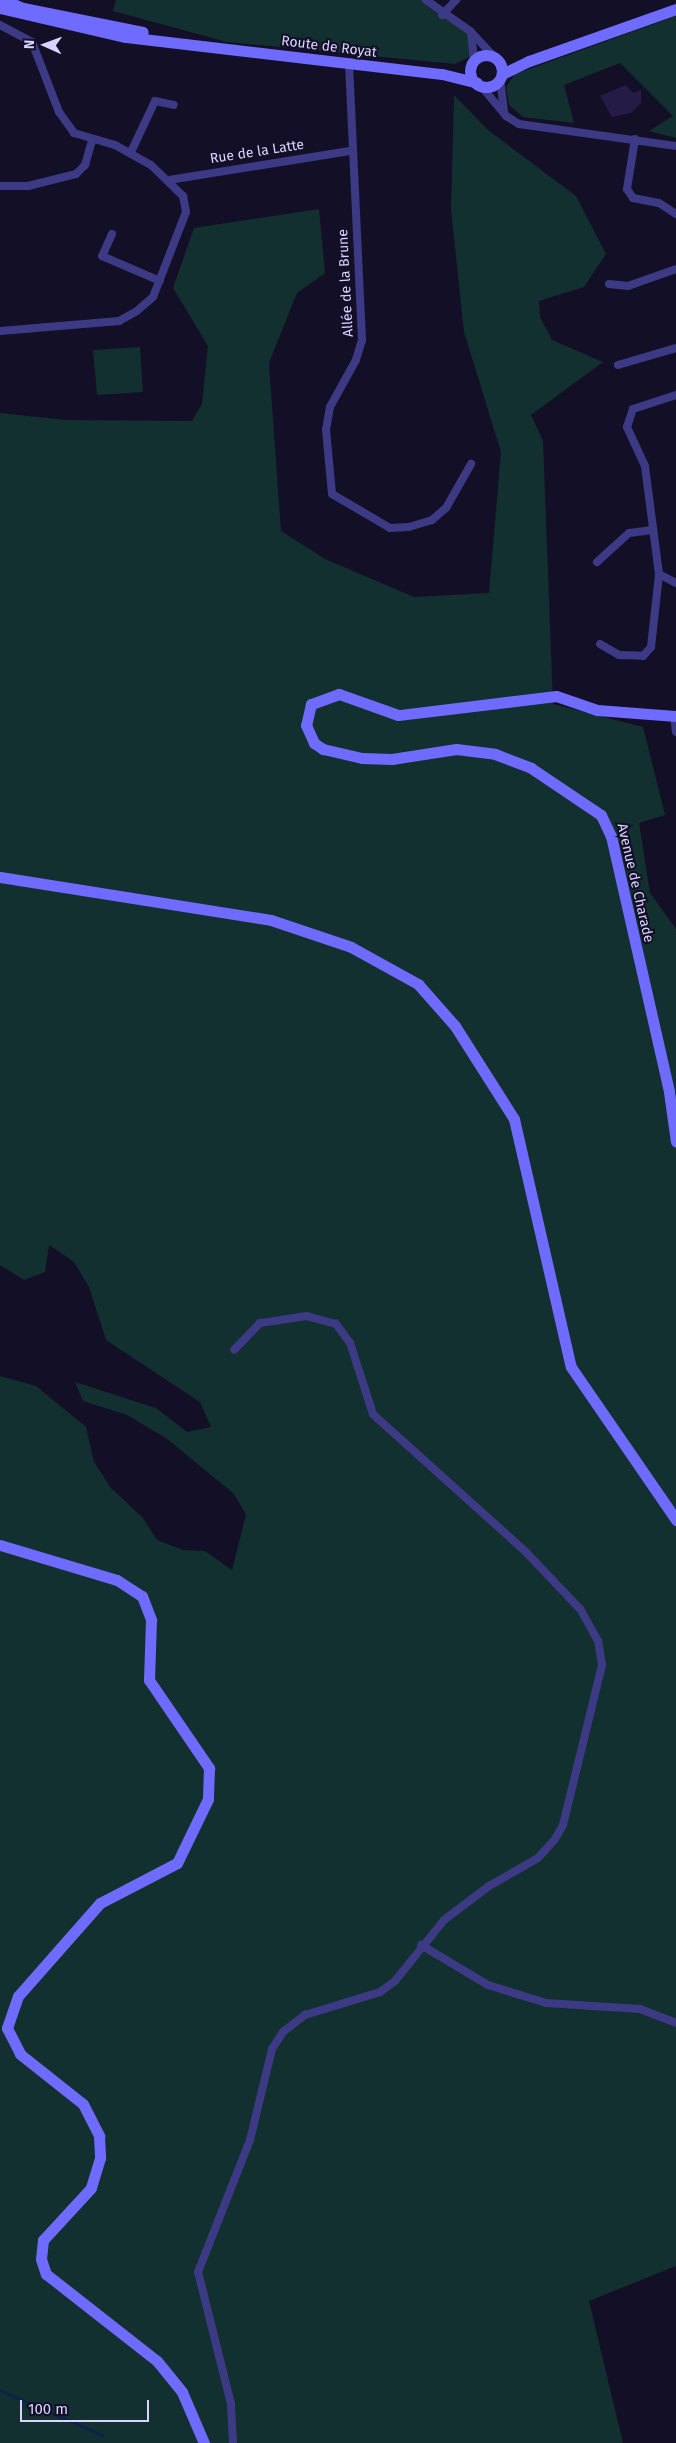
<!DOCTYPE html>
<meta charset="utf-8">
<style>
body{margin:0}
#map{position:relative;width:676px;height:2443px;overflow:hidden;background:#130f26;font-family:"Fira Sans",sans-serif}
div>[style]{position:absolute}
.green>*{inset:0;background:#12302f}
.stream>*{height:2.5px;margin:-1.25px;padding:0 1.25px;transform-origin:1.25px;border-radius:1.25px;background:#0c2248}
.building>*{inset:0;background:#241b47}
.street>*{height:8px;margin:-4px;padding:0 4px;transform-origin:4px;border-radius:4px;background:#3d3a85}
.secondary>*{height:11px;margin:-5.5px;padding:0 5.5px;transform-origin:5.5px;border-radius:5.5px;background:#6f6bff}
.secondary>.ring{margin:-5.5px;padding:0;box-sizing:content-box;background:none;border:11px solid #6f6bff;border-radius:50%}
span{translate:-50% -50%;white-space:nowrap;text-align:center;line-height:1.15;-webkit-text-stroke:4px #130f26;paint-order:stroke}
.street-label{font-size:14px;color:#d9d4ff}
.north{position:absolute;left:20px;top:20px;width:50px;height:50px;-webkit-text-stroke:4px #130f26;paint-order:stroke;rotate:272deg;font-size:14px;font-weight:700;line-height:20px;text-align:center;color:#d9d4ff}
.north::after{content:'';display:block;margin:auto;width:18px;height:22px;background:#d9d4ff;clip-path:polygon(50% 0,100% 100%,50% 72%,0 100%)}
.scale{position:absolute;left:20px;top:2400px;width:129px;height:22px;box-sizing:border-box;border:2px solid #d9d4ff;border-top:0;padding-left:6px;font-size:15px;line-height:18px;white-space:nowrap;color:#d9d4ff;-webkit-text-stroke:4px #130f26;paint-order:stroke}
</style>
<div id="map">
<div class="green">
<div style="clip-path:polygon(116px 0,426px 0,470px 31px,475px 54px,455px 64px,227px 42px,113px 11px)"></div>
<div style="clip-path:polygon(676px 16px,676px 138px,649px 131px,673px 116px,620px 63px,564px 85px,574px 123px,523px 117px,509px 105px,506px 87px,515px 74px)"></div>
<div style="clip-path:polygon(454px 95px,488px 130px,576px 196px,606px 254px,584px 287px,539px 301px,540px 317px,552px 340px,603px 362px,531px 415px,543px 441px,553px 704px,643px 727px,665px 815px,639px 823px,650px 893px,676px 929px,676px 2266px,589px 2301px,623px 2443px,0 2443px,0 1376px,36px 1386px,86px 1427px,94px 1462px,111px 1488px,143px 1518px,157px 1540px,183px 1550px,205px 1551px,232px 1570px,246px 1514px,233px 1493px,166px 1438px,127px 1415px,83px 1401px,75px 1382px,156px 1408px,187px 1432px,211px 1427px,200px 1402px,106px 1340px,89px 1287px,74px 1262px,49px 1245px,45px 1272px,24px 1280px,0 1265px,0 413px,66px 420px,192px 421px,202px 404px,208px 346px,173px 288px,194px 228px,319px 209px,325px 273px,297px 293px,269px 363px,281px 531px,325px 559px,414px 597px,489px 593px,501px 452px,464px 332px,451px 210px)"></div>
<div style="clip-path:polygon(140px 347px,143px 392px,97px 395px,93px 350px)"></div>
</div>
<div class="stream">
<div style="left:0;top:2390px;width:112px;rotate:23.6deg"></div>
</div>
<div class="building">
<div style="clip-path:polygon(626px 85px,633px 93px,641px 90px,641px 103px,631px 113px,612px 117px,600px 96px)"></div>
</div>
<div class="street">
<div style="left:426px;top:0;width:54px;rotate:35.2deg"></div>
<div style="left:470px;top:31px;width:35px;rotate:47deg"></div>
<div style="left:442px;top:15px;width:21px;rotate:-47deg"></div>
<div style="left:0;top:25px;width:36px;rotate:28deg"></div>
<div style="left:32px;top:42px;width:75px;rotate:68.9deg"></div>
<div style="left:59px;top:112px;width:26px;rotate:54deg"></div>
<div style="left:74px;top:133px;width:43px;rotate:16.3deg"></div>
<div style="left:115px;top:145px;width:41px;rotate:29.1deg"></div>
<div style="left:151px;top:165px;width:45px;rotate:44.1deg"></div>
<div style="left:183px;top:196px;width:16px;rotate:79deg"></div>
<div style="left:186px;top:212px;width:91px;rotate:111.2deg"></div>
<div style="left:153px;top:297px;width:21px;rotate:139deg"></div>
<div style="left:137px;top:311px;width:21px;rotate:151deg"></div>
<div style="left:119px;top:321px;width:119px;rotate:175.2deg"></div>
<div style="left:471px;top:32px;width:29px;rotate:84deg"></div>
<div style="left:349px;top:64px;width:276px;rotate:87.3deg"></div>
<div style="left:362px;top:340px;width:21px;rotate:107deg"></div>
<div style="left:356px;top:360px;width:54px;rotate:119deg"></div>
<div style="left:330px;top:407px;width:23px;rotate:100deg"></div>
<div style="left:326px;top:430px;width:64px;rotate:84.6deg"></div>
<div style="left:332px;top:494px;width:67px;rotate:30.4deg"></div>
<div style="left:390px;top:528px;width:19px;rotate:-3deg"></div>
<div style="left:409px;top:527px;width:24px;rotate:-17deg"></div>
<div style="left:432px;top:520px;width:18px;rotate:-41deg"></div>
<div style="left:446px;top:508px;width:51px;rotate:-60.4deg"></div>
<div style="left:500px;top:79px;width:33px;rotate:83deg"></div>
<div style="left:481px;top:86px;width:39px;rotate:50deg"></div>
<div style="left:506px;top:116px;width:15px;rotate:32deg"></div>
<div style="left:519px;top:124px;width:159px;rotate:8deg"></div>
<div style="left:635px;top:139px;width:51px;rotate:99.1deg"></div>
<div style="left:627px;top:189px;width:11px;rotate:56deg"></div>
<div style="left:633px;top:198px;width:26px;rotate:11deg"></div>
<div style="left:659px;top:203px;width:20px;rotate:33deg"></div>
<div style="left:131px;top:152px;width:56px;rotate:-64.8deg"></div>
<div style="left:155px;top:101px;width:19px;rotate:12deg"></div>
<div style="left:169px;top:180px;width:183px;rotate:-9.1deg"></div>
<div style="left:0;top:186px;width:28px"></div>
<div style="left:28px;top:186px;width:49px;rotate:-14deg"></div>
<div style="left:76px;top:174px;width:13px;rotate:-45deg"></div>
<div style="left:85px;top:165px;width:25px;rotate:-74deg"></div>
<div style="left:112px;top:234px;width:24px;rotate:114deg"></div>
<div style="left:102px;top:256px;width:63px;rotate:23.3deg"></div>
<div style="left:609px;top:284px;width:19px;rotate:6deg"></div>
<div style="left:628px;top:286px;width:51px;rotate:-19.5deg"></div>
<div style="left:618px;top:365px;width:60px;rotate:-16.3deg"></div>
<div style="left:597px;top:562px;width:43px;rotate:-42.2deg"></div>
<div style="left:629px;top:533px;width:24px;rotate:-7deg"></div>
<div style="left:659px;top:574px;width:19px;rotate:28deg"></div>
<div style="left:600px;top:644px;width:22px;rotate:30deg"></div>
<div style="left:619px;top:655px;width:24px;rotate:2deg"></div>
<div style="left:643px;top:656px;width:12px;rotate:-48deg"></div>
<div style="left:651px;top:647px;width:73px;rotate:-83.7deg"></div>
<div style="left:659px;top:574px;width:109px;rotate:-97.4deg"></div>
<div style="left:645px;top:466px;width:43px;rotate:-114.8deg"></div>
<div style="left:627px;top:427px;width:19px;rotate:-72deg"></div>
<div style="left:633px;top:409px;width:45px;rotate:-18deg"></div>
<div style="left:674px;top:716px;width:16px;rotate:83deg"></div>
<div style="left:421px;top:1945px;width:78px;rotate:30.8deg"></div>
<div style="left:488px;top:1985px;width:61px;rotate:17.2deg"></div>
<div style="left:546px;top:2003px;width:94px;rotate:3.7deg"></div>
<div style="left:640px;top:2009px;width:39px;rotate:21deg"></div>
<div style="left:233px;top:2443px;width:39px;rotate:-93deg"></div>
<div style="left:231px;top:2404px;width:136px;rotate:-104deg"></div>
<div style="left:198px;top:2272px;width:142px;rotate:-68.5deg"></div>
<div style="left:250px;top:2140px;width:94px;rotate:-76.4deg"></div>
<div style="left:272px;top:2049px;width:20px;rotate:-57deg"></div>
<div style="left:283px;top:2032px;width:28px;rotate:-38deg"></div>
<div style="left:305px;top:2015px;width:78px;rotate:-17deg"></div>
<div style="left:380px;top:1992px;width:19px;rotate:-36deg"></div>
<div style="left:395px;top:1981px;width:78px;rotate:-51.2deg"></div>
<div style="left:444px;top:1920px;width:56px;rotate:-37.1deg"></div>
<div style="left:489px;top:1886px;width:56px;rotate:-29.7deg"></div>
<div style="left:538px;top:1858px;width:25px;rotate:-48deg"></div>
<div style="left:555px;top:1839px;width:16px;rotate:-60deg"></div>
<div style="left:563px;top:1825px;width:165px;rotate:-76.3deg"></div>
<div style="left:602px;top:1665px;width:24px;rotate:-99deg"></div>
<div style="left:598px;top:1641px;width:37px;rotate:-119deg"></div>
<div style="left:580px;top:1609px;width:79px;rotate:-133.5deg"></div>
<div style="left:526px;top:1552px;width:206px;rotate:-138deg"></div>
<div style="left:373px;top:1414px;width:75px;rotate:-107.9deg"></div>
<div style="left:350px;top:1343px;width:24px;rotate:-126deg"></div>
<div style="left:336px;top:1324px;width:30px;rotate:-165deg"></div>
<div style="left:307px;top:1316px;width:48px;rotate:171.5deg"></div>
<div style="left:260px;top:1323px;width:37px;rotate:134deg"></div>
</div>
<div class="secondary">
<div style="left:4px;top:0;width:21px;rotate:23deg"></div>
<div style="left:23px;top:8px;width:122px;rotate:11.3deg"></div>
<div style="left:0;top:8px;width:129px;rotate:13deg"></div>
<div style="left:126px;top:37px;width:318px;rotate:6.7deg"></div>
<div style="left:442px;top:74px;width:36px;rotate:14deg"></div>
<div class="ring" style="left:470px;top:55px;width:21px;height:21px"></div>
<div style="left:502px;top:74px;width:30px;rotate:-26deg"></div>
<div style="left:529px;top:61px;width:156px;rotate:-19.5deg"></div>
<div style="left:676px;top:716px;width:79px;rotate:-175.7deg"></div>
<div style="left:597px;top:710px;width:43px;rotate:-161.1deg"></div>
<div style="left:556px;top:696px;width:159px;rotate:173.1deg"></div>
<div style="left:398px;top:715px;width:63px;rotate:-160.4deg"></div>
<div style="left:339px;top:694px;width:30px;rotate:160deg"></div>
<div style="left:311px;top:704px;width:22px;rotate:103deg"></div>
<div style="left:306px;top:725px;width:20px;rotate:66deg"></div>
<div style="left:314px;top:743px;width:11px;rotate:34deg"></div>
<div style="left:323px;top:749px;width:40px;rotate:13deg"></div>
<div style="left:362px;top:758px;width:30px;rotate:2deg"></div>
<div style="left:392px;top:759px;width:65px;rotate:-8.9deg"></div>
<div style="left:456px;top:749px;width:39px;rotate:7deg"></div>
<div style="left:495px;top:754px;width:39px;rotate:21deg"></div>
<div style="left:531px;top:768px;width:84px;rotate:33.9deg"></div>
<div style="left:601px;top:815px;width:23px;rotate:65deg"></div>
<div style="left:611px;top:836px;width:262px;rotate:77.2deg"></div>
<div style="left:669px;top:1092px;width:50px;rotate:82deg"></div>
<div style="left:0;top:877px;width:274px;rotate:9deg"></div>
<div style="left:271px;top:920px;width:84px;rotate:18.6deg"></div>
<div style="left:351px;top:947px;width:77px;rotate:28.9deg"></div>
<div style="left:418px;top:984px;width:56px;rotate:48.6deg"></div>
<div style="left:455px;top:1026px;width:110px;rotate:57.6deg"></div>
<div style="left:514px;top:1119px;width:254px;rotate:77.1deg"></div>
<div style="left:571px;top:1367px;width:186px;rotate:55.5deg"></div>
<div style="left:0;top:1545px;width:122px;rotate:16.7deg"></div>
<div style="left:117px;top:1580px;width:30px;rotate:33deg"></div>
<div style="left:142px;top:1596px;width:26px;rotate:69deg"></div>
<div style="left:151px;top:1620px;width:60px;rotate:91.9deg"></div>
<div style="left:149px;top:1680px;width:107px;rotate:55.7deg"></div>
<div style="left:209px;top:1768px;width:31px;rotate:92deg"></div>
<div style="left:208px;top:1799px;width:71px;rotate:115.8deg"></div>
<div style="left:177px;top:1863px;width:87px;rotate:152.5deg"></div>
<div style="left:100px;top:1903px;width:124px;rotate:131.4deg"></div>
<div style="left:18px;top:1996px;width:34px;rotate:109deg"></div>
<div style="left:7px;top:2028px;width:29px;rotate:63deg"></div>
<div style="left:20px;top:2054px;width:80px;rotate:38.4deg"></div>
<div style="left:83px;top:2104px;width:36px;rotate:63deg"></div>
<div style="left:99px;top:2136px;width:22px;rotate:87deg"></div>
<div style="left:100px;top:2158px;width:31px;rotate:107deg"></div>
<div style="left:91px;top:2188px;width:71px;rotate:132.7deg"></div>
<div style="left:43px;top:2240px;width:19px;rotate:96deg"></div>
<div style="left:41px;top:2259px;width:16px;rotate:72deg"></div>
<div style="left:46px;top:2274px;width:141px;rotate:38.1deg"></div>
<div style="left:157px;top:2361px;width:40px;rotate:51deg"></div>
<div style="left:182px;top:2392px;width:56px;rotate:66.7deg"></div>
</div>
<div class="street-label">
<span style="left:329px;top:47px;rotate:7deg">Route de Royat</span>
<span style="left:257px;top:152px;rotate:-9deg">Rue de la Latte</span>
<span style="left:346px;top:283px;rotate:-93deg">Allée de la Brune</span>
<span style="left:635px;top:883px;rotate:77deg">Avenue de Charade</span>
</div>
<div class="north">N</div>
<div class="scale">100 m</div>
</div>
